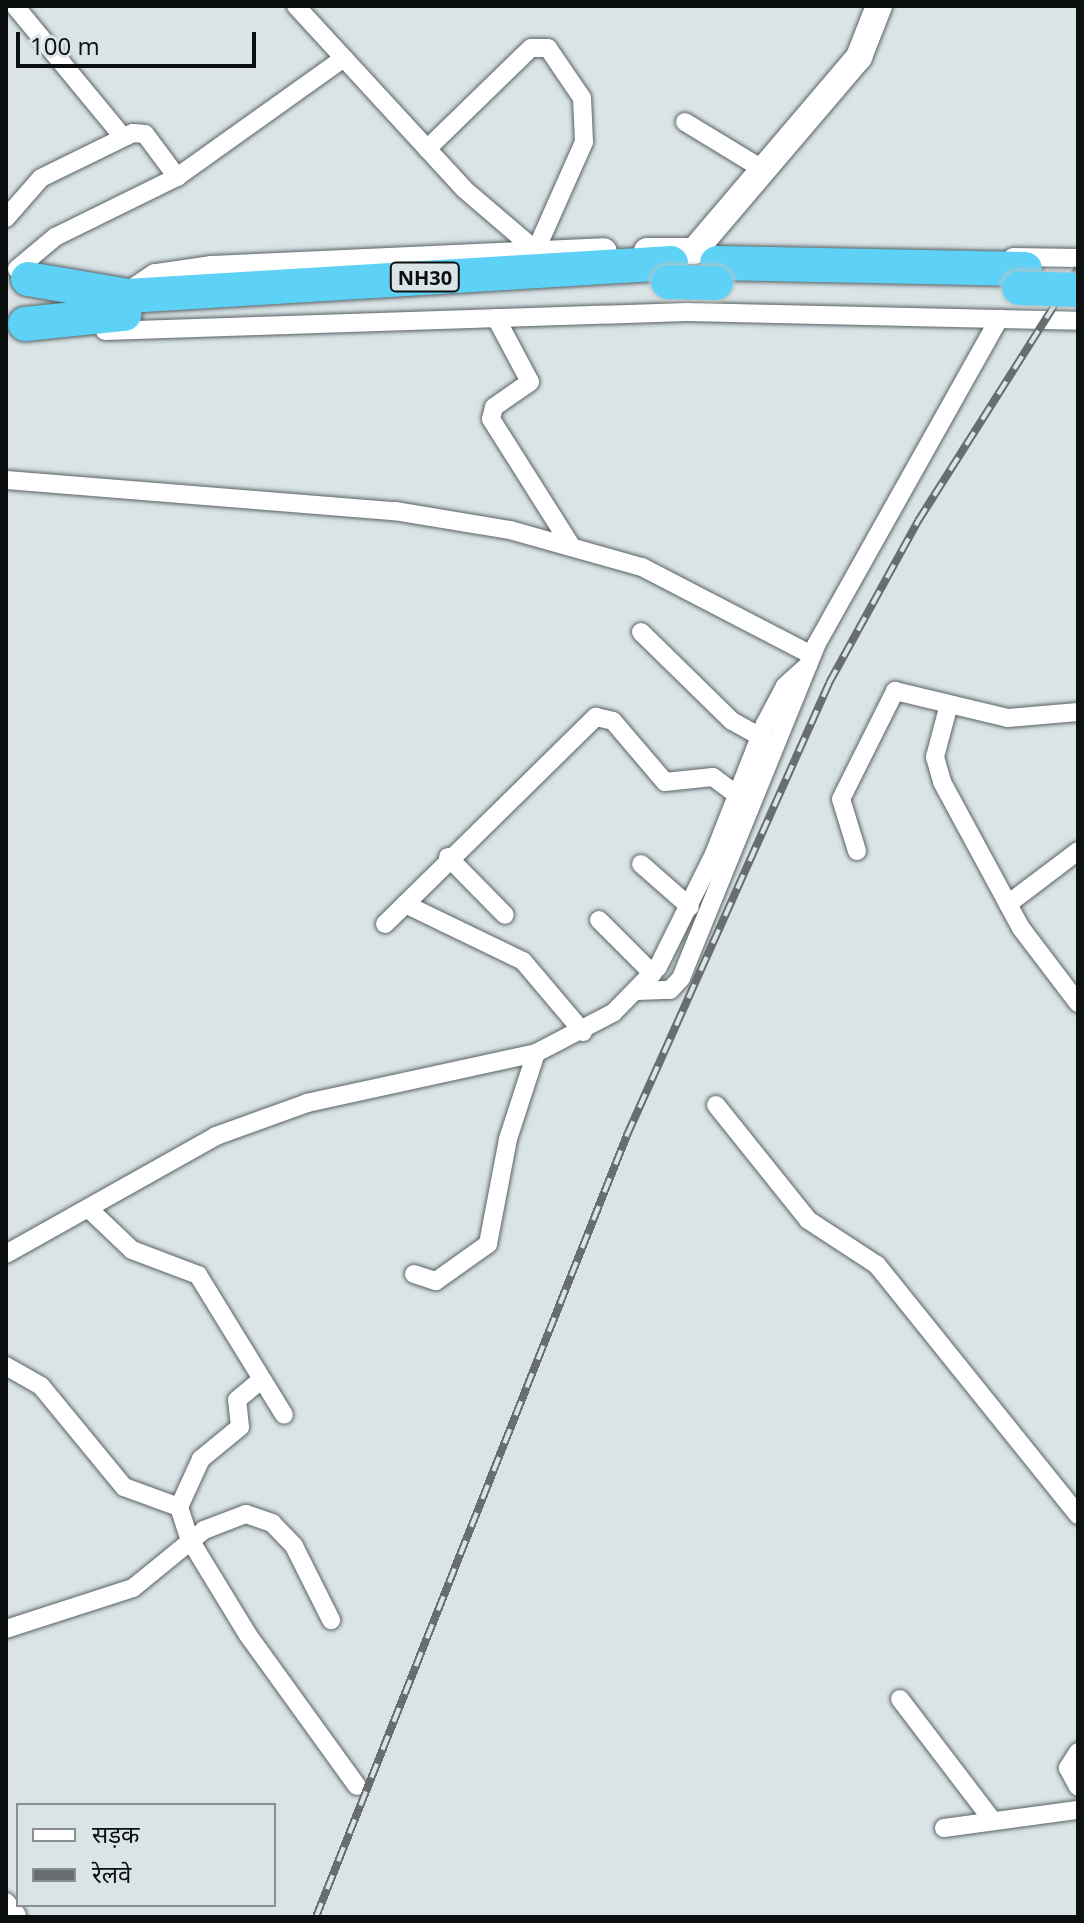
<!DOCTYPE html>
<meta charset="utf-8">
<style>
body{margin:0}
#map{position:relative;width:1084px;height:1923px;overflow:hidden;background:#dae4e7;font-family:"Open Sans","Noto Sans Devanagari",sans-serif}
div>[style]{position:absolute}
.roads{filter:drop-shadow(0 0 2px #596265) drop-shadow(0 0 2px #596265)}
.street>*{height:18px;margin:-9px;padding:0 9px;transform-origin:9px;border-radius:9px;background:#fff}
.secondary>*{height:26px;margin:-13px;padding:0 13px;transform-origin:13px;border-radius:13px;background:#fff}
.highway>*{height:34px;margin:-17px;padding:0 17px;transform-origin:17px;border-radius:17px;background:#5ed2f6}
.rail>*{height:8px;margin-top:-4px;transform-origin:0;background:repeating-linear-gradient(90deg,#dae4e7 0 15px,#686e70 0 30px);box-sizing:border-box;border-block:2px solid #686e70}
.bridges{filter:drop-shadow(0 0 2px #c0c1c1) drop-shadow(0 0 2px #c0c1c1)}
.highway-bridge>*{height:34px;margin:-17px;padding:0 17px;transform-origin:17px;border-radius:17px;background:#5ed2f6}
span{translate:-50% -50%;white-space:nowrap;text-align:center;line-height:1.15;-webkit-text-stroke:6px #dae4e7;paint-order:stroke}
.shield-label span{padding:2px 6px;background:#dae4e7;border:2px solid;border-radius:6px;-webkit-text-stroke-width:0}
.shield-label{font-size:20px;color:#0c0f10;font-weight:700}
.frame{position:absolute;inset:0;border:8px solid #0c0f10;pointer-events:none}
.legend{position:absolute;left:16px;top:1803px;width:260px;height:104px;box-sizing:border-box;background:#dae4e7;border:2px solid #888f91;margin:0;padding:10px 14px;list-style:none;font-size:24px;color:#0c0f10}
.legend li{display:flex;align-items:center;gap:16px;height:40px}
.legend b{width:40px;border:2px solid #888f91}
.scale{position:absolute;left:16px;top:32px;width:240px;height:36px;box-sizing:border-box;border:4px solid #0c0f10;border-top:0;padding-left:10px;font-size:24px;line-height:28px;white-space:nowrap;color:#0c0f10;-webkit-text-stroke:6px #dae4e7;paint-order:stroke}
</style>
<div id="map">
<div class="roads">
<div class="street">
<div style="left:15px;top:6px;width:168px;rotate:50.5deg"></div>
<div style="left:296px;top:6px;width:248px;rotate:47.4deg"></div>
<div style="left:464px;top:189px;width:99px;rotate:40.5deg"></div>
<div style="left:685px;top:122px;width:92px;rotate:31.3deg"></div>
<div style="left:427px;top:149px;width:145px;rotate:-44.2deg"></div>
<div style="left:531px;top:48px;width:17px"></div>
<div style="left:548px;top:48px;width:60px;rotate:55.8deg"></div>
<div style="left:582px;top:98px;width:44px;rotate:87.4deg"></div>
<div style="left:584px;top:142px;width:118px;rotate:114deg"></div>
<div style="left:6px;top:218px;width:53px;rotate:-48.8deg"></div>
<div style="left:41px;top:178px;width:102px;rotate:-26.1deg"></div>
<div style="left:133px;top:133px;width:12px;rotate:5deg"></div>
<div style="left:145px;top:134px;width:54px;rotate:53.3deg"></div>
<div style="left:1013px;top:257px;width:65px;rotate:0.9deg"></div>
<div style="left:17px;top:269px;width:50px;rotate:-40.1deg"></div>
<div style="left:55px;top:237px;width:136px;rotate:-26.2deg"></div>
<div style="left:177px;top:177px;width:205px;rotate:-35.5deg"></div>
<div style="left:496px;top:318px;width:72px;rotate:62deg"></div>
<div style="left:530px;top:382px;width:44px;rotate:145.2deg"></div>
<div style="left:494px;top:407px;width:12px;rotate:104deg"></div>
<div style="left:491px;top:419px;width:148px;rotate:57.7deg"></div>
<div style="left:105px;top:331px;width:582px;rotate:-1.87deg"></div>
<div style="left:687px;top:312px;width:391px;rotate:1.3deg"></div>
<div style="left:6px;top:480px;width:390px;rotate:4.6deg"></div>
<div style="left:395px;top:511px;width:117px;rotate:9.4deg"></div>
<div style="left:510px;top:530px;width:137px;rotate:15.7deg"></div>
<div style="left:642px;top:567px;width:191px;rotate:27.4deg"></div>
<div style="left:641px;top:632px;width:127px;rotate:44.4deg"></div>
<div style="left:732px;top:721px;width:33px;rotate:29deg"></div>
<div style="left:948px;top:708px;width:51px;rotate:104.9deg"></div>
<div style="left:935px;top:757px;width:26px;rotate:74deg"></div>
<div style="left:942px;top:782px;width:166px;rotate:61.6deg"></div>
<div style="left:1021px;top:928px;width:94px;rotate:52.8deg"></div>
<div style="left:857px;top:851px;width:54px;rotate:-107.1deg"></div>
<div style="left:841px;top:799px;width:121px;rotate:-63.4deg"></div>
<div style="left:895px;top:691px;width:116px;rotate:13.4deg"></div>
<div style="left:1008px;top:718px;width:70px;rotate:-4.9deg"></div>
<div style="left:448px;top:857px;width:81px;rotate:45.5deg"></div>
<div style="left:641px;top:864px;width:65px;rotate:41.3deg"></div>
<div style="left:405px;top:904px;width:131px;rotate:25.8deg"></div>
<div style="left:523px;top:961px;width:93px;rotate:49.8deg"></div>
<div style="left:1008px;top:904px;width:88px;rotate:-37.1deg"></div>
<div style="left:599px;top:920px;width:76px;rotate:45deg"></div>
<div style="left:385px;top:924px;width:296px;rotate:-44.5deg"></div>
<div style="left:596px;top:717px;width:17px;rotate:13deg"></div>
<div style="left:613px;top:721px;width:80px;rotate:49.6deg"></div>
<div style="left:665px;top:782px;width:48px;rotate:-5.9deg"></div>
<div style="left:713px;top:777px;width:31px;rotate:37deg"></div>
<div style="left:637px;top:991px;width:33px;rotate:-2deg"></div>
<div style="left:670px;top:990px;width:16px;rotate:-47deg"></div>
<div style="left:681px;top:978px;width:359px;rotate:-67.9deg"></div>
<div style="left:816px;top:645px;width:374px;rotate:-60.7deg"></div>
<div style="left:716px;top:1105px;width:147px;rotate:51.3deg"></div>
<div style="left:808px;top:1220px;width:82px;rotate:33.1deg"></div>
<div style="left:877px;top:1265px;width:321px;rotate:51.2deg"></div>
<div style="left:89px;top:1209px;width:59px;rotate:43.6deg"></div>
<div style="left:132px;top:1250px;width:71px;rotate:20.7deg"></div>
<div style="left:198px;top:1275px;width:164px;rotate:58.4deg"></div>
<div style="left:6px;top:1254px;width:241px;rotate:-29.3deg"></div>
<div style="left:216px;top:1136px;width:97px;rotate:-19.9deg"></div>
<div style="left:307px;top:1103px;width:234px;rotate:-12.3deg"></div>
<div style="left:536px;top:1053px;width:87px;rotate:-27.5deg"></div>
<div style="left:613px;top:1013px;width:64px;rotate:-45.6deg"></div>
<div style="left:658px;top:967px;width:126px;rotate:-63.6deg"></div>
<div style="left:714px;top:854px;width:140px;rotate:-68.6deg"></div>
<div style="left:765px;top:724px;width:43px;rotate:-62.2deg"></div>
<div style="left:785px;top:686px;width:31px;rotate:-42deg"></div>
<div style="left:414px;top:1274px;width:23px;rotate:18deg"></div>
<div style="left:436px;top:1281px;width:64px;rotate:-35.4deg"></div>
<div style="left:488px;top:1244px;width:107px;rotate:-79.2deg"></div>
<div style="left:508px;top:1139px;width:90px;rotate:-72deg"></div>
<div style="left:6px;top:1366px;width:40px;rotate:29.7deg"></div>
<div style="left:41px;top:1386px;width:131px;rotate:50.6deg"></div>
<div style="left:124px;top:1487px;width:59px;rotate:20deg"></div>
<div style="left:179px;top:1507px;width:35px;rotate:72deg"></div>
<div style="left:190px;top:1540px;width:111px;rotate:58.6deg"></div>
<div style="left:248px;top:1635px;width:186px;rotate:54.2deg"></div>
<div style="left:179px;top:1507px;width:53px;rotate:-65.4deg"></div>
<div style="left:201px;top:1459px;width:50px;rotate:-39.4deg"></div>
<div style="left:240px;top:1427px;width:27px;rotate:-96deg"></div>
<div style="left:237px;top:1400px;width:31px;rotate:-40deg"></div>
<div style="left:6px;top:1629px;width:133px;rotate:-17.9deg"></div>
<div style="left:133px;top:1588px;width:92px;rotate:-39.2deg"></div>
<div style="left:204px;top:1530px;width:45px;rotate:-20.9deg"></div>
<div style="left:246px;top:1514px;width:28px;rotate:19deg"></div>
<div style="left:272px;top:1523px;width:32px;rotate:46deg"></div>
<div style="left:294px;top:1546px;width:83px;rotate:63.4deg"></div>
<div style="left:900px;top:1699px;width:153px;rotate:52.7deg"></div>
<div style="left:1078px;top:1752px;width:19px;rotate:122deg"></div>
<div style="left:1068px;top:1768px;width:21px;rotate:62deg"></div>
<div style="left:944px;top:1828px;width:135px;rotate:-7.7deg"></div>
<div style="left:6px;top:1902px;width:17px;rotate:50deg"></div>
</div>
<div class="secondary">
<div style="left:647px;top:251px;width:47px"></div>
<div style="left:694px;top:251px;width:255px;rotate:-49.6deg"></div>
<div style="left:859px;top:57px;width:55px;rotate:-68.6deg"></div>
<div style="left:129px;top:295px;width:32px;rotate:-34deg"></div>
<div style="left:156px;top:277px;width:57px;rotate:-8.1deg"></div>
<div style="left:212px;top:269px;width:392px;rotate:-2.6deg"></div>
</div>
<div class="highway">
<div style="left:717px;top:263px;width:308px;rotate:1.1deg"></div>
<div style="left:28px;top:279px;width:100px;rotate:9.7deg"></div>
<div style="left:127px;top:296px;width:545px;rotate:-3.47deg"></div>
<div style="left:25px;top:324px;width:100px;rotate:-5.8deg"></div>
</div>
</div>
<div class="rail">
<div style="left:316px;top:1917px;width:842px;rotate:-68.31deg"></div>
<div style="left:627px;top:1135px;width:495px;rotate:-65.9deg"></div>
<div style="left:829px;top:683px;width:185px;rotate:-61.2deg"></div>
<div style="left:918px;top:521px;width:299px;rotate:-57.7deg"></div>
</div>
<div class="bridges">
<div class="highway-bridge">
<div style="left:668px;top:282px;width:48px;rotate:1.2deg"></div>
<div style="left:1019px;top:288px;width:59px;rotate:1.9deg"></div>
</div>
</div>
<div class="shield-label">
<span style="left:425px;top:277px">NH30</span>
</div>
<div class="frame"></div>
<ul class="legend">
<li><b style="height:10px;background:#fff"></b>सड़क</li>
<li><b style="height:10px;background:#686e70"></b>रेलवे</li>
</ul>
<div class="scale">100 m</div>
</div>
